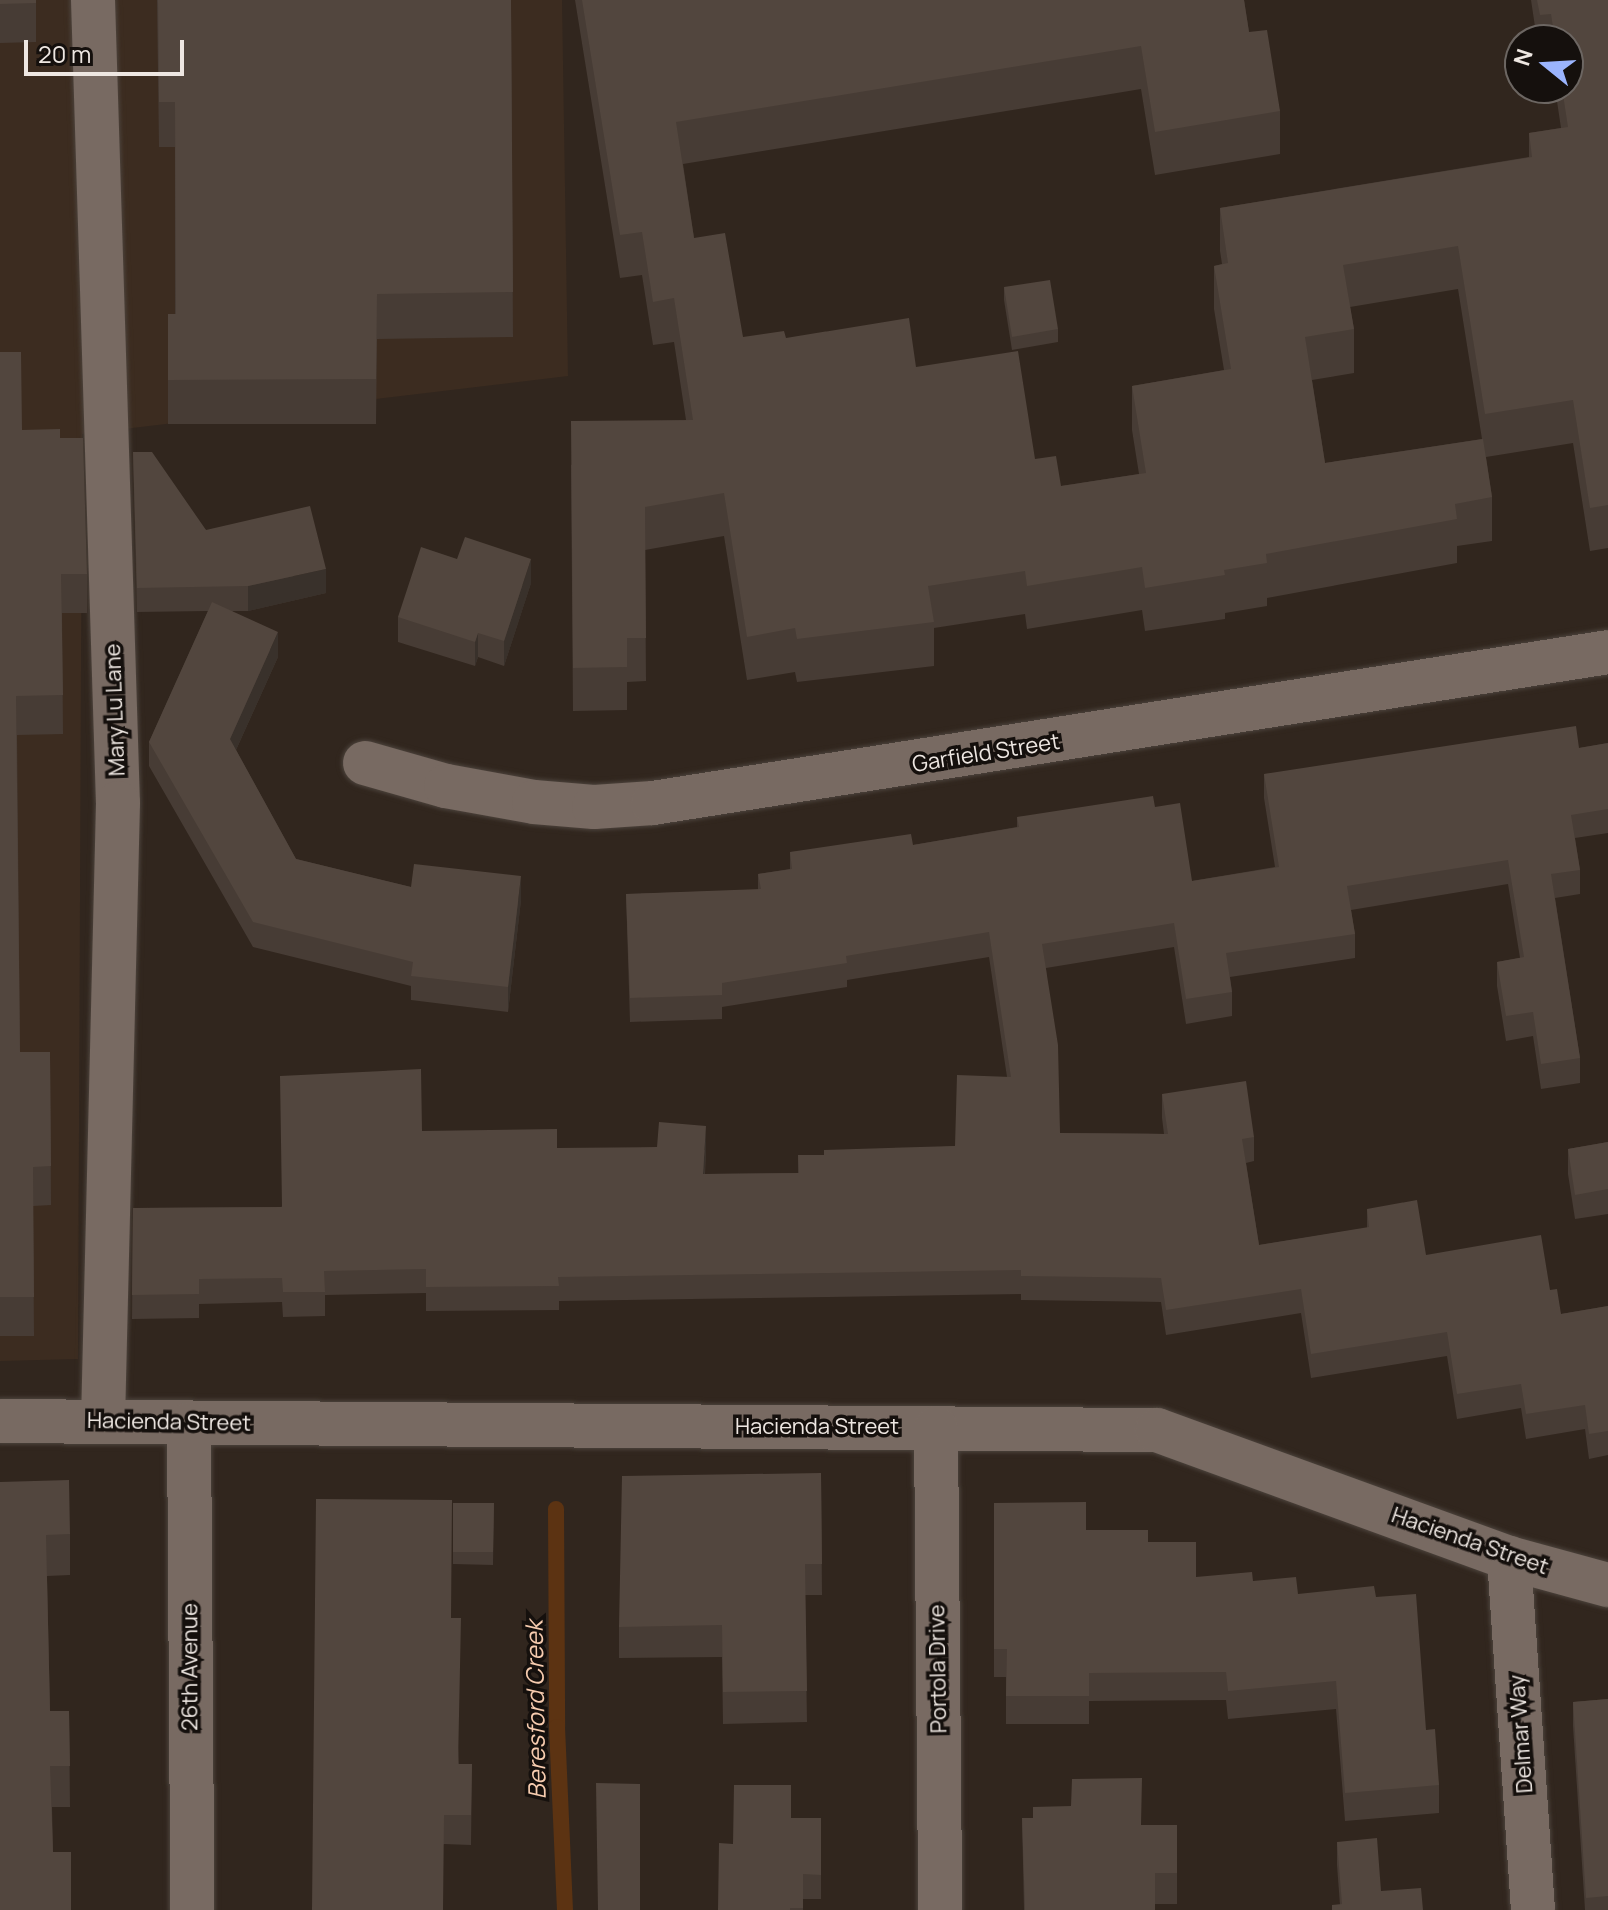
<!DOCTYPE html>
<style>
body{margin:0}
#map{position:relative;width:1608px;height:1910px;overflow:hidden;background:#31261e;font-family:Manrope,sans-serif}
div>[style]{position:absolute}
.built>*{inset:0;background:#3c2c20}
.stream>*{height:16px;margin:-8px;padding:0 8px;transform-origin:8px;border-radius:8px;background:#5c3312}
.roads{filter:drop-shadow(0 0 2px #4c433c) drop-shadow(0 0 2px #4c433c)}
.street>*{height:44px;margin:-22px;padding:0 22px;transform-origin:22px;border-radius:22px;background:#786a62}
.wall>*{inset:0;background:#473c35}
.shaded-wall>*{inset:0;background:#39312b}
.building>*{inset:0;background:#52463e}
span{translate:-50% -50%;white-space:nowrap;text-align:center;line-height:1.15;-webkit-text-stroke:7px #15100d;paint-order:stroke}
.street-label{font-size:22px;color:#eee7e2}
.water-label{font-size:24px;color:#f7ccaf;font-style:italic}
.north{position:absolute;left:1504px;top:24px;width:80px;height:80px;box-sizing:border-box;background:#15100d;border:2px solid #6c6662;border-radius:50%;rotate:288deg;font-size:22px;font-weight:700;line-height:32px;text-align:center;color:#eee7e2}
.north::after{content:'';display:block;margin:auto;width:28px;height:36px;background:#9bb4fd;clip-path:polygon(50% 0,100% 100%,50% 72%,0 100%)}
.scale{position:absolute;left:24px;top:40px;width:160px;height:36px;box-sizing:border-box;border:4px solid #eee7e2;border-top:0;padding-left:10px;font-size:24px;line-height:28px;white-space:nowrap;color:#eee7e2;-webkit-text-stroke:6px #15100d;paint-order:stroke}
</style>
<div id="map">
<div class="built">
<div style="clip-path:polygon(0 0,562px 0,568px 376px,82px 434px,78px 1359px,0 1361px)"></div>
</div>
<div class="stream">
<div style="left:556px;top:1509px;width:218px;rotate:89.7deg"></div>
<div style="left:557px;top:1727px;width:183px;rotate:87.5deg"></div>
</div>
<div class="roads">
<div class="street">
<div style="left:93px;top:0;width:803px;rotate:88.22deg"></div>
<div style="left:118px;top:803px;width:618px;rotate:91.39deg"></div>
<div style="left:365px;top:763px;width:84px;rotate:15.9deg"></div>
<div style="left:446px;top:786px;width:89px;rotate:10.3deg"></div>
<div style="left:534px;top:802px;width:60px;rotate:4.8deg"></div>
<div style="left:594px;top:807px;width:59px;rotate:-3.9deg"></div>
<div style="left:653px;top:803px;width:967px;rotate:-8.98deg"></div>
<div style="left:0;top:1421px;width:1157px;rotate:0.45deg"></div>
<div style="left:1157px;top:1430px;width:375px;rotate:20deg"></div>
<div style="left:1509px;top:1558px;width:103px;rotate:15.3deg"></div>
<div style="left:189px;top:1424px;width:486px;rotate:89.6deg"></div>
<div style="left:936px;top:1428px;width:482px;rotate:89.5deg"></div>
<div style="left:1509px;top:1558px;width:353px;rotate:86.1deg"></div>
</div>
</div>
<div class="wall">
<div style="clip-path:polygon(0 0,36px 0,36px 42px,0 43px)"></div>
<div style="clip-path:polygon(157px 0,511px 0,513px 337px,377px 339px,376px 424px,168px 424px,168px 314px,175px 314px,175px 147px,159px 147px)"></div>
<div style="clip-path:polygon(evenodd,575px 0,1244px 0,1249px 32px,1280px 111px,1280px 154px,1155px 175px,1141px 89px,683px 164px,694px 238px,743px 337px,786px 338px,916px 367px,1035px 459px,1061px 486px,1139px 474px,1132px 430px,1132px 386px,1224px 370px,1214px 309px,1214px 266px,1222px 264px,1220px 251px,1220px 208px,1529px 157px,1529px 133px,1561px 128px,1555px 88px,1568px 88px,1568px 40px,1537px 40px,1531px 0,1608px 0,1608px 548px,1590px 551px,1573px 443px,1486px 457px,1492px 497px,1492px 541px,1457px 546px,1457px 563px,1267px 598px,1267px 606px,1225px 613px,1225px 619px,1145px 631px,1142px 610px,1027px 629px,1025px 614px,934px 628px,934px 666px,797px 682px,795px 672px,747px 680px,724px 536px,645px 550px,646px 681px,627px 682px,627px 710px,573px 711px,571px 465px,686px 420px,674px 342px,653px 345px,642px 275px,620px 278px,575px 0,1458px 289px,1482px 439px,1325px 463px,1312px 380px,1354px 373px,1354px 329px,1350px 307px,1458px 289px)"></div>
<div style="clip-path:polygon(1004px 287px,1058px 329px,1058px 342px,1012px 350px,1004px 300px)"></div>
<div style="clip-path:polygon(0 352px,22px 430px,60px 438px,87px 574px,87px 613px,62px 613px,63px 734px,17px 735px,20px 1052px,50px 1052px,51px 1205px,33px 1206px,34px 1336px,0 1336px)"></div>
<div style="clip-path:polygon(133px 452px,206px 530px,326px 593px,248px 611px,232px 611px,278px 657px,236px 750px,296px 859px,411px 887px,521px 900px,508px 1012px,411px 1000px,411px 986px,253px 947px,149px 766px,149px 742px,208px 611px,137px 612px)"></div>
<div style="clip-path:polygon(531px 583px,504px 666px,478px 657px,475px 666px,398px 642px,398px 617px)"></div>
<div style="clip-path:polygon(1608px 743px,1608px 833px,1575px 838px,1580px 870px,1580px 894px,1555px 898px,1580px 1058px,1580px 1083px,1541px 1089px,1533px 1036px,1506px 1041px,1497px 986px,1497px 962px,1520px 958px,1508px 884px,1351px 910px,1355px 934px,1355px 958px,1230px 977px,1232px 992px,1232px 1016px,1186px 1024px,1174px 947px,1046px 968px,1060px 1133px,1164px 1134px,1162px 1118px,1162px 1094px,1254px 1137px,1254px 1161px,1246px 1163px,1259px 1245px,1367px 1228px,1367px 1209px,1426px 1255px,1550px 1290px,1561px 1314px,1608px 1306px,1608px 1455px,1589px 1459px,1585px 1429px,1526px 1439px,1521px 1408px,1457px 1419px,1447px 1356px,1311px 1378px,1301px 1313px,1166px 1335px,1161px 1302px,1021px 1300px,1021px 1294px,559px 1301px,559px 1310px,426px 1311px,426px 1293px,325px 1295px,325px 1316px,283px 1317px,282px 1302px,199px 1304px,199px 1318px,132px 1319px,133px 1208px,281px 1207px,422px 1131px,557px 1148px,706px 1150px,705px 1174px,798px 1173px,798px 1155px,824px 1155px,955px 1146px,1007px 1077px,989px 957px,847px 980px,847px 987px,722px 1007px,722px 1019px,630px 1022px,626px 894px,758px 890px,758px 874px,790px 869px,790px 852px,913px 845px,1017px 827px,1017px 817px,1155px 807px,1192px 881px,1275px 867px,1264px 798px,1264px 774px,1579px 748px)"></div>
<div style="clip-path:polygon(1608px 1142px,1608px 1214px,1575px 1219px,1568px 1174px,1568px 1149px)"></div>
<div style="clip-path:polygon(821px 1473px,822px 1595px,805px 1595px,807px 1722px,723px 1724px,722px 1657px,619px 1658px,619px 1627px)"></div>
<div style="clip-path:polygon(0 1482px,70px 1534px,70px 1575px,47px 1576px,50px 1711px,69px 1711px,70px 1807px,52px 1807px,53px 1852px,0 1910px)"></div>
<div style="clip-path:polygon(453px 1503px,494px 1503px,493px 1565px,453px 1564px)"></div>
<div style="clip-path:polygon(994px 1503px,1086px 1530px,1148px 1542px,1196px 1577px,1253px 1581px,1298px 1594px,1376px 1597px,1426px 1730px,1439px 1785px,1439px 1813px,1345px 1821px,1336px 1709px,1228px 1719px,1226px 1700px,1089px 1701px,1089px 1724px,1006px 1724px,1006px 1677px,994px 1677px)"></div>
<div style="clip-path:polygon(451px 1618px,459px 1764px,472px 1764px,471px 1845px,444px 1844px,312px 1910px)"></div>
<div style="clip-path:polygon(1608px 1699px,1608px 1910px,1585px 1910px,1573px 1726px,1573px 1702px)"></div>
<div style="clip-path:polygon(791px 1818px,821px 1818px,821px 1899px,803px 1899px,803px 1910px,718px 1910px,733px 1844px)"></div>
<div style="clip-path:polygon(1022px 1818px,1142px 1825px,1177px 1825px,1177px 1904px,1155px 1904px,1155px 1910px,1024px 1910px)"></div>
<div style="clip-path:polygon(1337px 1842px,1381px 1891px,1340px 1905px,1337px 1865px)"></div>
</div>
<div class="shaded-wall">
<div style="clip-path:polygon(531px 559px,531px 583px,504px 666px,504px 641px)"></div>
<div style="clip-path:polygon(326px 569px,326px 593px,248px 611px,248px 586px)"></div>
<div style="clip-path:polygon(278px 632px,278px 657px,230px 763px,230px 739px)"></div>
<div style="clip-path:polygon(478px 633px,478px 657px,475px 666px,475px 642px)"></div>
<div style="clip-path:polygon(521px 876px,521px 900px,508px 1012px,508px 987px)"></div>
<div style="clip-path:polygon(706px 1126px,706px 1150px,703px 1199px,703px 1174px)"></div>
</div>
<div class="building">
<div style="clip-path:polygon(0 0,36px 0,36px 3px,0 4px)"></div>
<div style="clip-path:polygon(158px 0,511px 0,513px 292px,377px 294px,376px 379px,168px 380px,168px 314px,176px 314px,175px 102px,159px 102px)"></div>
<div style="clip-path:polygon(582px 0,1244px 0,1249px 32px,1267px 30px,1280px 111px,1155px 132px,1141px 46px,676px 122px,694px 238px,725px 233px,743px 337px,784px 331px,786px 338px,909px 318px,916px 367px,1018px 351px,1035px 459px,1056px 456px,1061px 486px,1146px 473px,1132px 386px,1231px 369px,1214px 266px,1228px 263px,1220px 208px,1532px 157px,1529px 133px,1568px 127px,1562px 88px,1568px 88px,1568px 40px,1555px 40px,1551px 14px,1540px 15px,1537px 0,1608px 0,1608px 505px,1590px 508px,1573px 400px,1485px 414px,1458px 246px,1343px 265px,1354px 329px,1305px 337px,1325px 463px,1483px 439px,1492px 497px,1455px 504px,1457px 519px,1266px 554px,1267px 563px,1224px 570px,1225px 575px,1145px 588px,1142px 567px,1027px 586px,1025px 571px,928px 586px,934px 622px,797px 639px,795px 628px,747px 637px,724px 493px,645px 507px,646px 638px,627px 638px,627px 667px,573px 668px,571px 421px,693px 420px,674px 298px,653px 302px,642px 232px,620px 235px)"></div>
<div style="clip-path:polygon(1050px 280px,1058px 329px,1012px 337px,1004px 287px)"></div>
<div style="clip-path:polygon(0 352px,21px 352px,22px 430px,60px 429px,60px 438px,83px 438px,87px 574px,61px 574px,63px 695px,16px 696px,20px 1052px,50px 1052px,51px 1166px,33px 1167px,34px 1297px,0 1297px)"></div>
<div style="clip-path:polygon(133px 452px,152px 452px,206px 530px,310px 506px,326px 569px,248px 586px,137px 588px)"></div>
<div style="clip-path:polygon(465px 537px,531px 559px,504px 641px,478px 633px,475px 642px,398px 617px,421px 547px,457px 559px)"></div>
<div style="clip-path:polygon(212px 602px,278px 632px,230px 739px,296px 859px,411px 887px,414px 864px,521px 876px,508px 987px,411px 976px,413px 962px,253px 922px,149px 742px)"></div>
<div style="clip-path:polygon(1576px 726px,1579px 748px,1608px 743px,1608px 809px,1571px 815px,1580px 870px,1551px 874px,1580px 1058px,1541px 1064px,1533px 1012px,1506px 1016px,1497px 962px,1524px 957px,1508px 860px,1347px 886px,1355px 934px,1226px 953px,1232px 992px,1186px 999px,1174px 923px,1042px 944px,1058px 1045px,1060px 1133px,1168px 1134px,1162px 1094px,1246px 1081px,1254px 1137px,1242px 1139px,1259px 1245px,1369px 1227px,1367px 1209px,1417px 1200px,1426px 1255px,1541px 1235px,1550px 1290px,1557px 1289px,1561px 1314px,1608px 1306px,1608px 1431px,1589px 1434px,1585px 1405px,1526px 1414px,1521px 1384px,1457px 1394px,1447px 1332px,1311px 1354px,1301px 1289px,1166px 1310px,1161px 1278px,1021px 1276px,1021px 1270px,558px 1277px,559px 1286px,426px 1287px,426px 1269px,324px 1271px,325px 1292px,283px 1292px,282px 1278px,199px 1279px,199px 1294px,132px 1295px,133px 1208px,282px 1207px,280px 1076px,421px 1069px,422px 1131px,557px 1129px,557px 1148px,657px 1147px,659px 1122px,706px 1126px,703px 1174px,799px 1173px,798px 1155px,824px 1155px,824px 1150px,955px 1146px,957px 1075px,1011px 1077px,989px 932px,846px 956px,847px 963px,722px 983px,722px 995px,630px 998px,626px 894px,761px 889px,758px 874px,792px 869px,790px 852px,911px 834px,913px 845px,1019px 827px,1017px 817px,1153px 796px,1155px 807px,1180px 803px,1192px 881px,1279px 867px,1264px 774px)"></div>
<div style="clip-path:polygon(1608px 1142px,1608px 1189px,1575px 1195px,1568px 1149px)"></div>
<div style="clip-path:polygon(821px 1473px,822px 1564px,805px 1564px,807px 1691px,723px 1692px,722px 1625px,619px 1627px,622px 1476px)"></div>
<div style="clip-path:polygon(69px 1480px,70px 1534px,46px 1535px,50px 1711px,69px 1711px,70px 1766px,50px 1766px,53px 1852px,71px 1852px,71px 1910px,0 1910px,0 1482px)"></div>
<div style="clip-path:polygon(316px 1499px,452px 1500px,451px 1618px,461px 1618px,458px 1764px,472px 1764px,471px 1815px,444px 1815px,443px 1910px,312px 1910px)"></div>
<div style="clip-path:polygon(1086px 1502px,1086px 1530px,1148px 1530px,1148px 1542px,1196px 1542px,1196px 1577px,1252px 1572px,1253px 1581px,1296px 1577px,1298px 1594px,1374px 1586px,1376px 1597px,1416px 1594px,1426px 1730px,1435px 1729px,1439px 1785px,1345px 1793px,1336px 1681px,1228px 1691px,1226px 1672px,1089px 1673px,1089px 1696px,1006px 1696px,1007px 1649px,994px 1649px,994px 1503px)"></div>
<div style="clip-path:polygon(453px 1503px,494px 1503px,493px 1552px,453px 1552px)"></div>
<div style="clip-path:polygon(1608px 1699px,1608px 1896px,1586px 1898px,1573px 1702px)"></div>
<div style="clip-path:polygon(1142px 1778px,1141px 1825px,1177px 1825px,1177px 1873px,1155px 1873px,1155px 1910px,1025px 1910px,1022px 1818px,1033px 1818px,1033px 1807px,1071px 1806px,1072px 1779px)"></div>
<div style="clip-path:polygon(596px 1783px,640px 1784px,640px 1910px,598px 1910px)"></div>
<div style="clip-path:polygon(734px 1785px,791px 1785px,791px 1818px,821px 1818px,821px 1875px,803px 1874px,803px 1908px,790px 1908px,790px 1910px,718px 1910px,719px 1843px,733px 1844px)"></div>
<div style="clip-path:polygon(1377px 1838px,1381px 1891px,1421px 1888px,1423px 1910px,1332px 1910px,1332px 1905px,1342px 1904px,1337px 1842px)"></div>
</div>
<div class="street-label">
<span style="left:115px;top:710px;rotate:-92deg">Mary Lu Lane</span>
<span style="left:986px;top:753px;rotate:-9deg">Garfield Street</span>
<span style="left:169px;top:1422px;rotate:1deg">Hacienda Street</span>
<span style="left:817px;top:1427px">Hacienda Street</span>
<span style="left:1470px;top:1541px;rotate:19deg">Hacienda Street</span>
<span style="left:190px;top:1667px;rotate:-90deg">26th Avenue</span>
<span style="left:938px;top:1669px;rotate:-91deg">Portola Drive</span>
<span style="left:1521px;top:1734px;rotate:-94deg">Delmar Way</span>
</div>
<div class="water-label">
<span style="left:535px;top:1710px;rotate:-91deg">Beresford Creek</span>
</div>
<div class="north">N</div>
<div class="scale">20 m</div>
</div>
